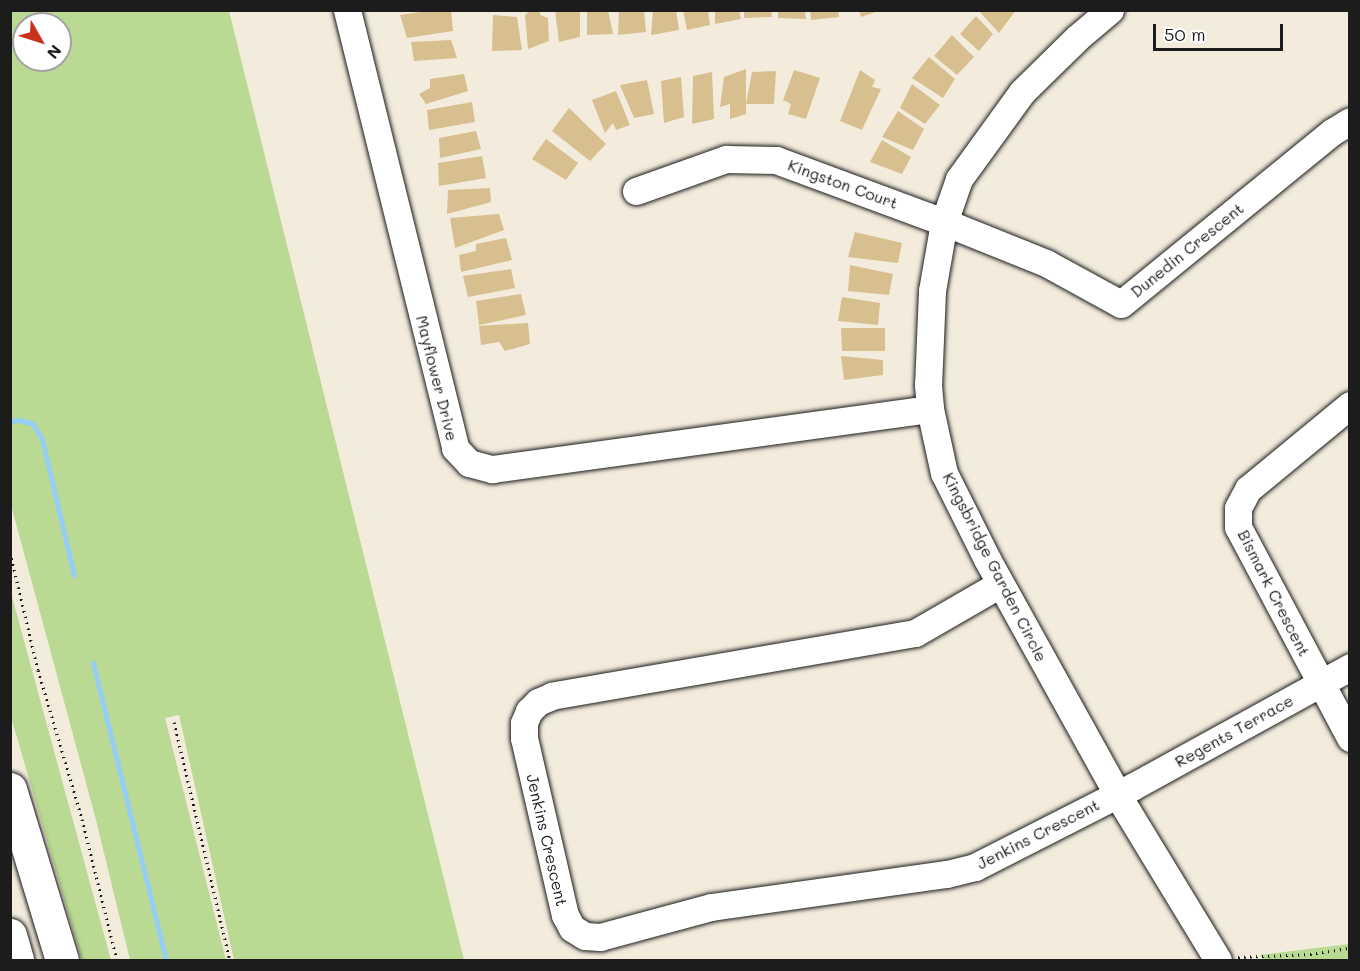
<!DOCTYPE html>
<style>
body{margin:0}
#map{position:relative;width:1360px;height:971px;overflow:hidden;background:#f3ecdd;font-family:Mali,sans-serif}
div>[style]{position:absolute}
.green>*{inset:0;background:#bad992}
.stream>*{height:5px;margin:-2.5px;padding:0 2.5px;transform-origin:2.5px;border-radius:2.5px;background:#95cff5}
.building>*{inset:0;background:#d8bf8f}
.path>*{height:3px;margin-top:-1.5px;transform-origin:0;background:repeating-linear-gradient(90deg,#1c1c1c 0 1.5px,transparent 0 6px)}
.roads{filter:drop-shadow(0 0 2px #1c1c1c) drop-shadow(0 0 2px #1c1c1c)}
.minor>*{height:27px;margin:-13.5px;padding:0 13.5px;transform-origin:13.5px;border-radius:13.5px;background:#fff}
.highway>*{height:33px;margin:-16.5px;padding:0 16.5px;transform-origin:16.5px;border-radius:16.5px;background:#fff}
span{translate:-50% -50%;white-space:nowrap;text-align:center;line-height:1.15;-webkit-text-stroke:4.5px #fff;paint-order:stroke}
.street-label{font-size:16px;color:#1c1c1c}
.frame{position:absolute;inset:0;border:12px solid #1c1c1c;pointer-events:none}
.north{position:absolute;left:12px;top:12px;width:60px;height:60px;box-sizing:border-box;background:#fff;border:2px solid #a4a4a4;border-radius:50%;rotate:129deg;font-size:16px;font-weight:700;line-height:24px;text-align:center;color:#1c1c1c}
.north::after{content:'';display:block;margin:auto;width:21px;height:27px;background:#c8321e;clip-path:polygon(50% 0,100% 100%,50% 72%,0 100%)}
.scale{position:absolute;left:1153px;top:24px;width:130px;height:27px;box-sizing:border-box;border:3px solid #1c1c1c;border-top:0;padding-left:8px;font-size:18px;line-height:21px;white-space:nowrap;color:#1c1c1c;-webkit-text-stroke:4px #fff;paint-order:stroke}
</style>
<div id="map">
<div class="green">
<div style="clip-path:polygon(evenodd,10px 11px,229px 11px,464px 960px,234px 960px,179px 715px,165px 718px,226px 960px,130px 960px,96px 820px,11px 505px,10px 11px,24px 24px,60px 24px,60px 60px,24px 60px,24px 24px)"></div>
<div style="clip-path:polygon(10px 593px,11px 593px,111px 960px,82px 960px,11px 717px)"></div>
<div style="clip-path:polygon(1349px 944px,1349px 960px,1263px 960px,1260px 955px)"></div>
</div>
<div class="stream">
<div style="left:10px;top:421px;width:10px;rotate:-6deg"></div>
<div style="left:20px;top:420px;width:14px;rotate:17deg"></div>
<div style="left:33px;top:424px;width:17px;rotate:59deg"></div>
<div style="left:42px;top:439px;width:140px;rotate:76.8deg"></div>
<div style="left:93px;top:663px;width:306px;rotate:76.2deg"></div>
</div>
<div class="building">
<div style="clip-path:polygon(434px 10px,451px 10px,453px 31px,407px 38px,400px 15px)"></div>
<div style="clip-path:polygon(530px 10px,540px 10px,540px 15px,548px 18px,549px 41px,528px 49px,525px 15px)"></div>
<div style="clip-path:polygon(555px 10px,580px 12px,580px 37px,559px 42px)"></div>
<div style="clip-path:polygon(587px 10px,608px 10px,613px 34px,587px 35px)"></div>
<div style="clip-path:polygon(619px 10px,644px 10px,646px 32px,618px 35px)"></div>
<div style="clip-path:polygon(653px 10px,676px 10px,679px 30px,651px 35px)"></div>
<div style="clip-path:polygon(683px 10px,708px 10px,710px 25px,687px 30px)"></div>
<div style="clip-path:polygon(715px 10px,739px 10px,741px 19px,715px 24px)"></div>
<div style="clip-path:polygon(744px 10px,771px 10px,772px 17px,744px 18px)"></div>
<div style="clip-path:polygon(778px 10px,805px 10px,806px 19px,778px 18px)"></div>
<div style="clip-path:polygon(810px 10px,838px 10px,839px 17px,811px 20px)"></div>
<div style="clip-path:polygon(859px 10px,878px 10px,878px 11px,861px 17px)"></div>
<div style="clip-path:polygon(978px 10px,1012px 10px,1014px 13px,999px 33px)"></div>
<div style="clip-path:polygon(493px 15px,517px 17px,522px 50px,492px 51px)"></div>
<div style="clip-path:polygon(976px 16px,993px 34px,979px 51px,960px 34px)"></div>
<div style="clip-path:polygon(952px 35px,974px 57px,957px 75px,934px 56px)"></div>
<div style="clip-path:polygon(451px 40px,457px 58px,414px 61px,411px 42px)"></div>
<div style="clip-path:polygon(929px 57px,955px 79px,943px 98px,912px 78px)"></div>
<div style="clip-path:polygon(746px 69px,746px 104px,752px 72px,776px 71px,774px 104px,746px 104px,746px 114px,730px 119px,730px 104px,720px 107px,724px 77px)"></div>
<div style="clip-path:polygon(794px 70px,820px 78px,806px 119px,788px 114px,791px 104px,783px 100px)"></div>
<div style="clip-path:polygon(860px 70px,875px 80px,872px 87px,881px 89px,862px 130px,840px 121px)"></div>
<div style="clip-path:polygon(712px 72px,714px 119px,692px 124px,693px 76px)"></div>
<div style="clip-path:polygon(464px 74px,468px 91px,426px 104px,419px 94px,430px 88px,430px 79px)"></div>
<div style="clip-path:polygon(681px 77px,684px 117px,664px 123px,661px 81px)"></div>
<div style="clip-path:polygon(647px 80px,654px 114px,634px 118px,620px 85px)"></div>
<div style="clip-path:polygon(912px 84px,940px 105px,925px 124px,900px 108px)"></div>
<div style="clip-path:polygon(616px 91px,630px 125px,616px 130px,613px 123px,605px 133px,592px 100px)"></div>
<div style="clip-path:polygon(472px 102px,475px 122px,429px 130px,427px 110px)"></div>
<div style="clip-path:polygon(569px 108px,606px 144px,590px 161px,552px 131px)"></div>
<div style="clip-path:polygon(898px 111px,924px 129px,913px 150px,882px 137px)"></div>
<div style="clip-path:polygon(476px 131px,481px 149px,440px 158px,439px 138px)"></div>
<div style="clip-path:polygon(546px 139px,578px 163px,566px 180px,532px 159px)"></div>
<div style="clip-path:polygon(882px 140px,911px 157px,902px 174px,870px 162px)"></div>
<div style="clip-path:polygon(482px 156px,486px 178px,439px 186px,438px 163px)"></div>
<div style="clip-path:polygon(490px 188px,491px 202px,447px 214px,448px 190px)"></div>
<div style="clip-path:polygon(499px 214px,504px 230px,455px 248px,450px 218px)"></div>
<div style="clip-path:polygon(855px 232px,902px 243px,898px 263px,848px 257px)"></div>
<div style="clip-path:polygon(506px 238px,512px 260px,461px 272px,459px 255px,476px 251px,476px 244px)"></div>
<div style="clip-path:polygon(850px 265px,893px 274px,889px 295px,848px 291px)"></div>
<div style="clip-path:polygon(511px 269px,515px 288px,468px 297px,463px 276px)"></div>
<div style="clip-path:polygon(521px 294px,526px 315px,479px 325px,476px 301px)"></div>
<div style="clip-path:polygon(842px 297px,880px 303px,878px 325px,838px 321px)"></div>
<div style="clip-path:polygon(528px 323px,530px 344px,505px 351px,499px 342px,481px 345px,479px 326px)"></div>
<div style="clip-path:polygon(841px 328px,885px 328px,885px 351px,842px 351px)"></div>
<div style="clip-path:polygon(841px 356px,883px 360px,883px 375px,844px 380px)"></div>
</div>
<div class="path">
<div style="left:10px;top:552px;width:121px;rotate:76.7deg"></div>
<div style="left:38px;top:670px;width:155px;rotate:73.5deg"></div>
<div style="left:82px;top:819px;width:145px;rotate:76.1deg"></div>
<div style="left:174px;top:722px;width:244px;rotate:76.8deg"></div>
<div style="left:1238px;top:957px;width:72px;rotate:-2.4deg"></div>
<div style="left:1310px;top:954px;width:40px;rotate:-8.5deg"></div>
</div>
<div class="roads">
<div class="minor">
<div style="left:347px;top:10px;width:451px;rotate:76.1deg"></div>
<div style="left:455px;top:448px;width:21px;rotate:47deg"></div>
<div style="left:469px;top:463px;width:24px;rotate:15deg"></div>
<div style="left:492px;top:469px;width:442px;rotate:-7.8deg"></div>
<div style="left:1110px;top:10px;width:43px;rotate:139.7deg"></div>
<div style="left:1077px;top:38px;width:77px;rotate:135.5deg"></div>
<div style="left:1022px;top:92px;width:107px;rotate:125.9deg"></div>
<div style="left:959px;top:179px;width:46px;rotate:109.2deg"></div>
<div style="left:944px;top:222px;width:70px;rotate:99.9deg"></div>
<div style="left:932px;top:291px;width:94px;rotate:92.4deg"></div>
<div style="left:928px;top:385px;width:24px;rotate:85deg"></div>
<div style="left:930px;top:409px;width:66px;rotate:77.7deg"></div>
<div style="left:944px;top:473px;width:96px;rotate:63.4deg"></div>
<div style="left:987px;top:559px;width:269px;rotate:61deg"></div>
<div style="left:1117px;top:794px;width:194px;rotate:58.7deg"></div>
<div style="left:636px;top:191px;width:96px;rotate:-19.6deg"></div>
<div style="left:726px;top:159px;width:50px;rotate:1.1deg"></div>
<div style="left:776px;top:160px;width:179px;rotate:20.3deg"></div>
<div style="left:944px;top:222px;width:110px;rotate:21.9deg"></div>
<div style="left:1046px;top:263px;width:85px;rotate:28.7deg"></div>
<div style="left:1121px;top:304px;width:272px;rotate:-39.2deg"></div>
<div style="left:1332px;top:132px;width:21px;rotate:-31deg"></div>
<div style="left:1350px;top:405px;width:132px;rotate:140.5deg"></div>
<div style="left:1248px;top:489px;width:21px;rotate:118deg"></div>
<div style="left:1238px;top:508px;width:19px;rotate:90deg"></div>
<div style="left:1238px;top:527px;width:239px;rotate:62deg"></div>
<div style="left:1000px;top:584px;width:98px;rotate:150deg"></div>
<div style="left:915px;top:633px;width:368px;rotate:170.2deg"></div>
<div style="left:552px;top:696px;width:15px;rotate:157deg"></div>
<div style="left:538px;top:702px;width:13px;rotate:135deg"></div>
<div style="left:529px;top:711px;width:13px;rotate:113deg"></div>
<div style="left:524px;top:723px;width:15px;rotate:90deg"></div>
<div style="left:524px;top:738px;width:182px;rotate:77deg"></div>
<div style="left:565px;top:915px;width:15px;rotate:62deg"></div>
<div style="left:572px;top:928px;width:15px;rotate:32deg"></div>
<div style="left:585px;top:936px;width:15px;rotate:4deg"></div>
<div style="left:600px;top:937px;width:115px;rotate:-15.1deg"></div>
<div style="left:711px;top:907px;width:238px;rotate:-8deg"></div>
<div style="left:947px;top:874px;width:29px;rotate:-14deg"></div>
<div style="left:975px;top:867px;width:176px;rotate:-27deg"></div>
<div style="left:1132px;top:787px;width:249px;rotate:-28.8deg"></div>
</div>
<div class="highway">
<div style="left:10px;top:789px;width:179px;rotate:73.1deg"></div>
<div style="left:10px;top:935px;width:26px;rotate:74deg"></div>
</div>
</div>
<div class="street-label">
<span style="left:843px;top:184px;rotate:20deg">Kingston Court</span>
<span style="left:1187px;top:250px;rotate:-39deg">Dunedin Crescent</span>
<span style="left:437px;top:378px;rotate:76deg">Mayflower Drive</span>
<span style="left:995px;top:567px;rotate:63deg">Kingsbridge Garden Circle</span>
<span style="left:1274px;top:593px;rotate:63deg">Bismark Crescent</span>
<span style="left:1234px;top:731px;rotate:-29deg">Regents Terrace</span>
<span style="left:1038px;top:834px;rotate:-27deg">Jenkins Crescent</span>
<span style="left:547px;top:840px;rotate:77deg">Jenkins Crescent</span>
</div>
<div class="frame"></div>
<div class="north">N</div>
<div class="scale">50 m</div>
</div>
